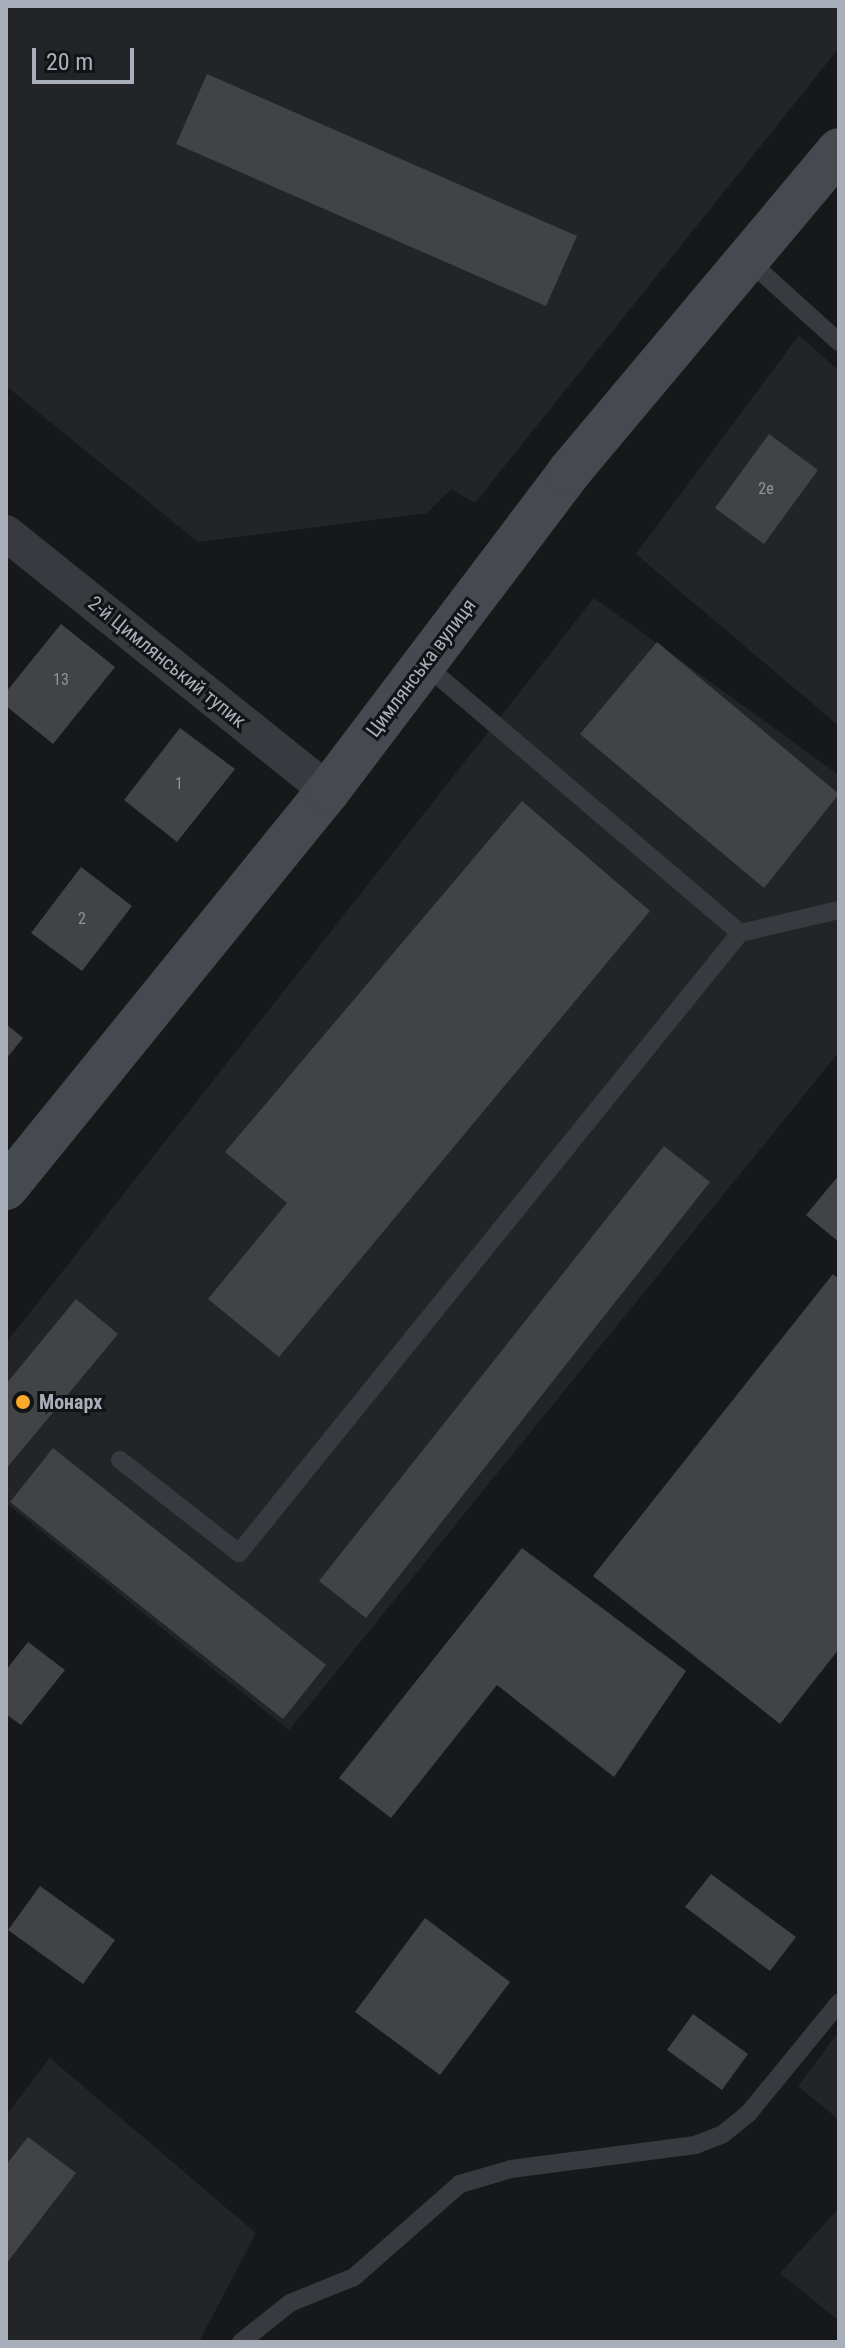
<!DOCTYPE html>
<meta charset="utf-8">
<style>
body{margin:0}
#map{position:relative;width:845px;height:2348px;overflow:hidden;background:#17181a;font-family:"Roboto Condensed",sans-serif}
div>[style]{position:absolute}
.built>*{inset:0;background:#232427}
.building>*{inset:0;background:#414347}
.lane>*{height:18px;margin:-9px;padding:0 9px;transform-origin:9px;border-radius:9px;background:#383a3f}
.street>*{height:36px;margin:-18px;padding:0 18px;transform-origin:18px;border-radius:18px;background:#383a3f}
.secondary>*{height:44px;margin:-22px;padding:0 22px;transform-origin:22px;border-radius:22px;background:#46494f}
.dots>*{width:22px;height:22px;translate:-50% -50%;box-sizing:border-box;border:4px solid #121315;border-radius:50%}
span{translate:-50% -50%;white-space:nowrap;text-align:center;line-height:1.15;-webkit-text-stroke:6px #121315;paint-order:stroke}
.number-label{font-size:16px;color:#8f949d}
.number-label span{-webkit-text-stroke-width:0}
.street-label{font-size:20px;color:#a9afba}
.poi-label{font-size:20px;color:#a9afba;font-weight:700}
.left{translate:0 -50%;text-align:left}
.frame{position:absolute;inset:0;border:8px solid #a9afba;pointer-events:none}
.scale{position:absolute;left:32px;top:48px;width:102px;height:36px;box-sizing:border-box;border:4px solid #a9afba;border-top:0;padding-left:10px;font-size:24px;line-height:28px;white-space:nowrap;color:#a9afba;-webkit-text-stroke:6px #121315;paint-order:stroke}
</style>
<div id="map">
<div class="built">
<div style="clip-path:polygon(6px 6px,839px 6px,839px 48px,475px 503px,451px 489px,427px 513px,198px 542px,6px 386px)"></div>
<div style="clip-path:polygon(799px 335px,839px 371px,839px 726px,636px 554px)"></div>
<div style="clip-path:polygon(594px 598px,839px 775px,839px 1052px,289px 1730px,6px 1503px,6px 1343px)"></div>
<div style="clip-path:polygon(839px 2031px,839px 2120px,798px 2086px)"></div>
<div style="clip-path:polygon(50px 2058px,256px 2233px,199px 2342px,6px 2342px,6px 2115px)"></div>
<div style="clip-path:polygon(839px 2208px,839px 2321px,780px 2273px)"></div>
</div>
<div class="building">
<div style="clip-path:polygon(207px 74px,577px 236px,546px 306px,176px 144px)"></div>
<div style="clip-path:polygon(769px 434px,818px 470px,764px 544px,715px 508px)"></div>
<div style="clip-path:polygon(61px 624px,115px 667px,53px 744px,6px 706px,6px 692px)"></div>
<div style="clip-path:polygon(657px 642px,839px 794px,764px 888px,580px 734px)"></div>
<div style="clip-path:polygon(180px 728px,235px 769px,177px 842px,124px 800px)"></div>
<div style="clip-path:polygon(522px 801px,650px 911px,279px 1357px,208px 1299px,287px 1203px,225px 1152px)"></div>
<div style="clip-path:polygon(81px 867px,132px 906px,82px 971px,31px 933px)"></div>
<div style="clip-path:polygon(6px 1024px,23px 1038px,6px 1059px)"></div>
<div style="clip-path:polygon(664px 1146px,710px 1182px,366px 1618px,319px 1581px)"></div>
<div style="clip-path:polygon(839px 1175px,839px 1242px,806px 1215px)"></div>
<div style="clip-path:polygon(833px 1274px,839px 1279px,839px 1649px,780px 1724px,593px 1576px)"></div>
<div style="clip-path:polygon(76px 1299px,118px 1334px,6px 1469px,6px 1384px)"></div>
<div style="clip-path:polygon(53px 1448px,326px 1665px,283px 1719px,10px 1502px)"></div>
<div style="clip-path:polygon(522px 1548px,686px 1671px,614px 1777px,497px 1685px,391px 1818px,339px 1778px)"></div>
<div style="clip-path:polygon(28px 1642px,65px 1670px,21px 1725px,6px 1714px,6px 1670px)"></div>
<div style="clip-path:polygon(711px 1874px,796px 1937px,770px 1971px,685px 1907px)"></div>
<div style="clip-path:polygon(40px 1886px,115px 1940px,83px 1984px,8px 1930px)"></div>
<div style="clip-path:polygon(425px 1918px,510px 1982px,440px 2075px,355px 2012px)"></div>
<div style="clip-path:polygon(693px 2014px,748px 2054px,722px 2090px,667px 2050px)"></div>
<div style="clip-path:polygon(28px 2137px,76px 2173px,6px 2264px,6px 2165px)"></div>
</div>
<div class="lane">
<div style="left:747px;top:259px;width:124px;rotate:42.1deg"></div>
<div style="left:424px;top:664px;width:415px;rotate:40.4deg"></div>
<div style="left:740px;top:933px;width:102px;rotate:-13.1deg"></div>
<div style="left:120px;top:1460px;width:151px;rotate:38deg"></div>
<div style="left:239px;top:1553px;width:797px;rotate:-51.06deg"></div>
<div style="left:241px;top:2342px;width:63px;rotate:-38.5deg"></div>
<div style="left:290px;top:2303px;width:69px;rotate:-22.1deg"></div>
<div style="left:354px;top:2277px;width:141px;rotate:-41.3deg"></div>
<div style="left:460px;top:2184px;width:53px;rotate:-16.4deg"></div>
<div style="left:511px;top:2169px;width:186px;rotate:-7.4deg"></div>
<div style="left:695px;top:2145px;width:30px;rotate:-21deg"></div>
<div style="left:723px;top:2134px;width:32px;rotate:-39deg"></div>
<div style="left:748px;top:2114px;width:144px;rotate:-50.7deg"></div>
</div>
<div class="street">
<div style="left:6px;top:533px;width:413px;rotate:38.7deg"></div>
</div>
<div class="secondary">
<div style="left:6px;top:1188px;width:511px;rotate:-50.96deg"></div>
<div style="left:328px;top:791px;width:400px;rotate:-52.9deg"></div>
<div style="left:569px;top:472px;width:420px;rotate:-50deg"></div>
</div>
<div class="dots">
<div style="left:23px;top:1402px;background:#fda92c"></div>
</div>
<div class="number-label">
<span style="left:766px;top:489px">2е</span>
<span style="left:61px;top:680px">13</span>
<span style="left:179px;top:784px">1</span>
<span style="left:82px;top:919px">2</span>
</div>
<div class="street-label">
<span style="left:167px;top:662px;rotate:39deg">2-й Цимлянський тупик</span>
<span style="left:421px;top:668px;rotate:-53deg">Цимлянська вулиця</span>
</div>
<div class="poi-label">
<span class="left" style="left:39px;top:1402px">Монарх</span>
</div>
<div class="frame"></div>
<div class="scale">20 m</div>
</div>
